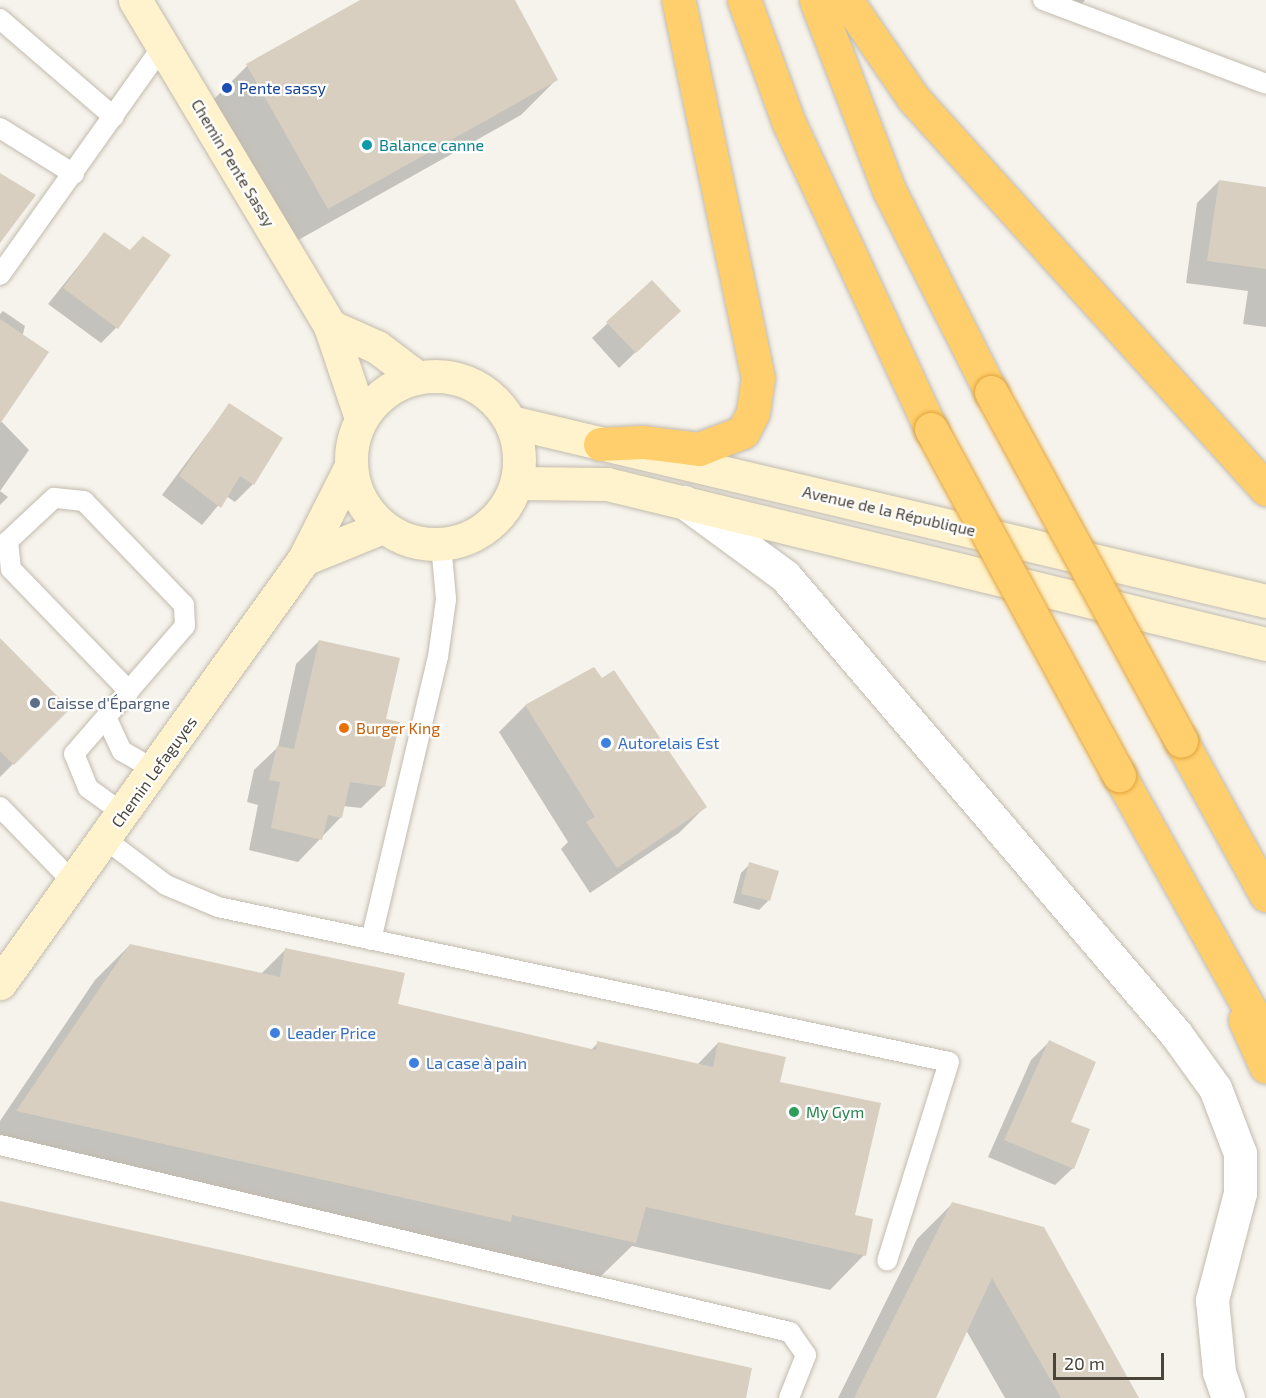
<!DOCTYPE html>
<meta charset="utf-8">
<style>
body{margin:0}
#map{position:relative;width:1266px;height:1398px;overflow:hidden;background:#f6f3ec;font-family:"Exo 2",sans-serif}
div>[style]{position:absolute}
.shadow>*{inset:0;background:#0003}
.building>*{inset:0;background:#d8cfc1}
.roads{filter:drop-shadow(0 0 2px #c2bbae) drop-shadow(0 0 2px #c2bbae)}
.lane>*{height:20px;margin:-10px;padding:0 10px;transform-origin:10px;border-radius:10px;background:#fff}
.street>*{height:33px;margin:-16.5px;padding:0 16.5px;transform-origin:16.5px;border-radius:16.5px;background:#fff}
.secondary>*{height:33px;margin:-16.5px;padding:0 16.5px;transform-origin:16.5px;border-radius:16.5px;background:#fff3cd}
.secondary>.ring{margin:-16.5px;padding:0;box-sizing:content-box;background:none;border:33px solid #fff3cd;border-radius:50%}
.highway>*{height:33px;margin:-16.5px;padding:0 16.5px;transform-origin:16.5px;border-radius:16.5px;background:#ffcf6e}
.bridges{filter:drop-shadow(0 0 2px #e0a43c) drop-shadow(0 0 2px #e0a43c)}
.highway-bridge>*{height:33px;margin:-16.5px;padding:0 16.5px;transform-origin:16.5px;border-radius:16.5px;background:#ffcf6e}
.dots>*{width:16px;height:16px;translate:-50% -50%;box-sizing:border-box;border:3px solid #fff;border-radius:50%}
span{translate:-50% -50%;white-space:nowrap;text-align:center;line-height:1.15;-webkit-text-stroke:4.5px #fff;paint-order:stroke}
.transit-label{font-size:16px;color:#164399}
.left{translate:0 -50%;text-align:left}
.culture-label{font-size:16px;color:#0d838f}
.street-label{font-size:16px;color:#4b4439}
.service-label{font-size:16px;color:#4e5e75}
.food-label{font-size:16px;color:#c56008}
.shop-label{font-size:16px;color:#366cbe}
.leisure-label{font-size:16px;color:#27864d}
.scale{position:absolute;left:1053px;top:1353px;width:111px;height:27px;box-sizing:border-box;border:3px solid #4b4439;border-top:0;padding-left:8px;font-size:18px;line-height:21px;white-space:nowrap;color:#4b4439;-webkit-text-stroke:4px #fff;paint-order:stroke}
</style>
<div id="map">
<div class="shadow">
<div style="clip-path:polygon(363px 0,512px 0,556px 80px,521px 115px,293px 243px,212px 101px,247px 66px)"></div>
<div style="clip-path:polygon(1052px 0,1085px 0,1077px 9px)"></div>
<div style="clip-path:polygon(1219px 181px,1266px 188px,1266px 327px,1243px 324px,1248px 291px,1186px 283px,1197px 203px)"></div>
<div style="clip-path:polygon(104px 234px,116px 328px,101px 343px,48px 304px)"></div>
<div style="clip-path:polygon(3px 311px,25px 326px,1px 421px,29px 450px,0 491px,0 314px)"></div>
<div style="clip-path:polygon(608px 323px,663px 326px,619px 368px,592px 338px)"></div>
<div style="clip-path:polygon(229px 405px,253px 484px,235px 502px,226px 496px,202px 525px,162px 495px)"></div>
<div style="clip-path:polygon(0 491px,8px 497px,0 505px)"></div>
<div style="clip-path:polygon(0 640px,68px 709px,0 777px)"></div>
<div style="clip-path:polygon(319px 641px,384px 720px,384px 786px,361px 808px,343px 806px,341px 817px,298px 862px,249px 850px,258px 805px,247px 802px,254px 770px,278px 747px,296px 664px)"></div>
<div style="clip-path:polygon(593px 668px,705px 807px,679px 833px,590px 893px,561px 849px,568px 842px,499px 732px,525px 706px)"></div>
<div style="clip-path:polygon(750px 864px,768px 901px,759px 910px,733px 903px,741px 873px)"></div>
<div style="clip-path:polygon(130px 945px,261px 974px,285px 950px,396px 1006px,591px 1050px,598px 1043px,697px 1065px,718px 1043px,778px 1083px,864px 1255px,830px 1290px,632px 1246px,600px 1277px,0 1149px,0 1121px,95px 980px)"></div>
<div style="clip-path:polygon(1049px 1042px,1069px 1123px,1073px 1168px,1055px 1185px,988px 1157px,1031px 1060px)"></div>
<div style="clip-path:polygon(952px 1204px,1137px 1398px,1005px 1398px,966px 1330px,934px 1398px,838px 1398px,917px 1239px)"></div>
</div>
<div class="building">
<div style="clip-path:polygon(360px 0,515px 0,558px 80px,328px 209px,246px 64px)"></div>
<div style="clip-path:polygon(0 173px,36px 195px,0 243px)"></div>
<div style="clip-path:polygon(1219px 180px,1266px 187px,1266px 269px,1207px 261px)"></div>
<div style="clip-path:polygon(104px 232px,130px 250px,143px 236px,171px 255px,118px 329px,63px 288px)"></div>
<div style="clip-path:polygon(652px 280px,681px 311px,636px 353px,606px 322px)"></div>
<div style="clip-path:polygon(0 319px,49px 352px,0 424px)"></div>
<div style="clip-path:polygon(229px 403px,283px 438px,254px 485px,240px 476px,221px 508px,179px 476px)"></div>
<div style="clip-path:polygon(0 638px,70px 709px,14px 765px,0 751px)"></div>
<div style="clip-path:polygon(319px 640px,400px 658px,386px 719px,400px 722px,385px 787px,350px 782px,342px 818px,328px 815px,322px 840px,271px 828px,280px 782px,269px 780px,277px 746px,294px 749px)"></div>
<div style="clip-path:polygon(594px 667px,602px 678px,614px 670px,707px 807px,617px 868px,586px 822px,595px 817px,525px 705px)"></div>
<div style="clip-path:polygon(749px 862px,779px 871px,770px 901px,741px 894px)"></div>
<div style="clip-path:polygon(130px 944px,280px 977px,285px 948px,405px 973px,398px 1004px,596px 1050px,597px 1041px,713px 1067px,718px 1042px,786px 1057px,780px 1082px,881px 1103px,855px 1215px,873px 1219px,866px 1256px,646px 1207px,636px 1243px,512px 1215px,511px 1222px,16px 1111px)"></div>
<div style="clip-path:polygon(1049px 1040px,1096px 1062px,1071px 1122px,1090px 1129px,1074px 1169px,1004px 1140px)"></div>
<div style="clip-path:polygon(0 1201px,752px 1368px,746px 1398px,0 1398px)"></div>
<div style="clip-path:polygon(952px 1202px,1044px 1227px,1139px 1398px,1061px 1398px,992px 1278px,936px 1398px,854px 1398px)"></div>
</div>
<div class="roads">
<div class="lane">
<div style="left:1043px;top:0;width:238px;rotate:20.6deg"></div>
<div style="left:0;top:19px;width:150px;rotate:40.7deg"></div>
<div style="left:0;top:128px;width:87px;rotate:31.9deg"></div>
<div style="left:0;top:275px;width:281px;rotate:-54.6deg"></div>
<div style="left:106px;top:717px;width:38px;rotate:65deg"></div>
<div style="left:122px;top:751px;width:39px;rotate:30deg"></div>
<div style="left:0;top:807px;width:105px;rotate:45.8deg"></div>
<div style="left:124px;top:814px;width:44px;rotate:-144.2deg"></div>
<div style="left:88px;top:788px;width:37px;rotate:-112deg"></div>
<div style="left:74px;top:754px;width:169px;rotate:-49.1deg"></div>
<div style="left:185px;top:626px;width:21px;rotate:-93deg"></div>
<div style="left:184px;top:605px;width:144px;rotate:-133.9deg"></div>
<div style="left:84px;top:501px;width:30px;rotate:-174deg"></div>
<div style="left:54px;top:498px;width:63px;rotate:136.9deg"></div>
<div style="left:8px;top:541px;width:28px;rotate:84deg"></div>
<div style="left:11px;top:569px;width:170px;rotate:46deg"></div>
<div style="left:105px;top:839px;width:76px;rotate:37deg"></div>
<div style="left:166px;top:885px;width:56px;rotate:22.9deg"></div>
<div style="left:218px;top:907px;width:747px;rotate:11.97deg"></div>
<div style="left:949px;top:1062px;width:208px;rotate:107.3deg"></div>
<div style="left:371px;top:940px;width:291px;rotate:-76.7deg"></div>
<div style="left:438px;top:657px;width:59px;rotate:-82.1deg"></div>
<div style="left:446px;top:599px;width:55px;rotate:-95.2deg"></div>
<div style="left:0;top:1145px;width:812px;rotate:13.32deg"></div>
<div style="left:790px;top:1332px;width:28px;rotate:55deg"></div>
<div style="left:806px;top:1355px;width:46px;rotate:111.6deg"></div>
</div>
<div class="street">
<div style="left:684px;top:502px;width:125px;rotate:36.2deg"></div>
<div style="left:785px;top:576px;width:602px;rotate:49.51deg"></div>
<div style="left:1176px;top:1034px;width:67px;rotate:54.2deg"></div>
<div style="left:1215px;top:1088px;width:70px;rotate:69deg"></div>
<div style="left:1240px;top:1153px;width:40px;rotate:90deg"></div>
<div style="left:1240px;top:1193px;width:111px;rotate:104.7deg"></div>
<div style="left:1212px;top:1300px;width:72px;rotate:84.4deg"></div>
<div style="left:1219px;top:1372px;width:28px;rotate:71deg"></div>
</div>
<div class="secondary">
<div style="left:135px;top:0;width:380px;rotate:59.1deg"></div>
<div style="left:330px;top:326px;width:97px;rotate:71.4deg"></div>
<div style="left:330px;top:326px;width:51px;rotate:24.1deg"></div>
<div style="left:377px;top:347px;width:51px;rotate:37.1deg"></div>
<div class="ring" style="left:351px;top:376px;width:135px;height:135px"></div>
<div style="left:511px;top:422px;width:776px;rotate:13.34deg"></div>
<div style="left:517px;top:483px;width:90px;rotate:0.6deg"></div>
<div style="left:607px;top:484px;width:678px;rotate:13.65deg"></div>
<div style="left:304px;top:559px;width:85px;rotate:-22.1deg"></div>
<div style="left:0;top:983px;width:522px;rotate:-54.36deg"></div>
<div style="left:304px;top:559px;width:102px;rotate:-63.2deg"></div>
</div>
<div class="highway">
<div style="left:744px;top:0;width:129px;rotate:70deg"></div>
<div style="left:788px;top:121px;width:340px;rotate:65.1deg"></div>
<div style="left:816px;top:0;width:204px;rotate:69deg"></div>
<div style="left:889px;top:190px;width:226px;rotate:63.2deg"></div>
<div style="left:846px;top:0;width:119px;rotate:55.6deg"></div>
<div style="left:913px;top:98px;width:527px;rotate:47.92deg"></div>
<div style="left:600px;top:444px;width:43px;rotate:-2.7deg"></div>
<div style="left:643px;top:442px;width:56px;rotate:7.1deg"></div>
<div style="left:699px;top:449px;width:47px;rotate:-21.1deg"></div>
<div style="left:743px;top:432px;width:22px;rotate:-63deg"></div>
<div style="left:753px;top:412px;width:34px;rotate:-82deg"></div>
<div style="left:758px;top:378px;width:386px;rotate:-101.9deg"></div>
<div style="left:1181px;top:741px;width:176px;rotate:61.1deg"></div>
<div style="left:1119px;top:775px;width:301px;rotate:60.8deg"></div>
<div style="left:1245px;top:1020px;width:51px;rotate:65.9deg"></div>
</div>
</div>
<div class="bridges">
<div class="highway-bridge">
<div style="left:991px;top:392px;width:397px;rotate:61.4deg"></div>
<div style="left:931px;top:429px;width:394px;rotate:61.5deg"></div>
</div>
</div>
<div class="dots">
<div style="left:227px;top:88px;background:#1a4fb4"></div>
<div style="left:367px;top:145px;background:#0f9aa8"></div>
<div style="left:35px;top:703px;background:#5c6f8a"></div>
<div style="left:344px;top:728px;background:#e8710a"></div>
<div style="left:606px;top:743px;background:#3f7fe0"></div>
<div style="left:275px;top:1033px;background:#3f7fe0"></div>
<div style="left:414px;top:1063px;background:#3f7fe0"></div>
<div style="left:794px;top:1112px;background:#2e9e5b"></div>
</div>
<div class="transit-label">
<span class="left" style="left:239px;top:88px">Pente sassy</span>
</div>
<div class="culture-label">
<span class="left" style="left:379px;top:145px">Balance canne</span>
</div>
<div class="street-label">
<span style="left:233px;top:163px;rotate:59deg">Chemin Pente Sassy</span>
<span style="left:889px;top:511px;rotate:13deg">Avenue de la République</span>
<span style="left:154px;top:772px;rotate:-54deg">Chemin Lefaguyes</span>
</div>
<div class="service-label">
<span class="left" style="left:47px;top:703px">Caisse d'Épargne</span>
</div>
<div class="food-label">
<span class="left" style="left:356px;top:728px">Burger King</span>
</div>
<div class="shop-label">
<span class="left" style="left:618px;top:743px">Autorelais Est</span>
<span class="left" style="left:287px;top:1033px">Leader Price</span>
<span class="left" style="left:426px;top:1063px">La case à pain</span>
</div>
<div class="leisure-label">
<span class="left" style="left:806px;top:1112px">My Gym</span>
</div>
<div class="scale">20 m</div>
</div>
